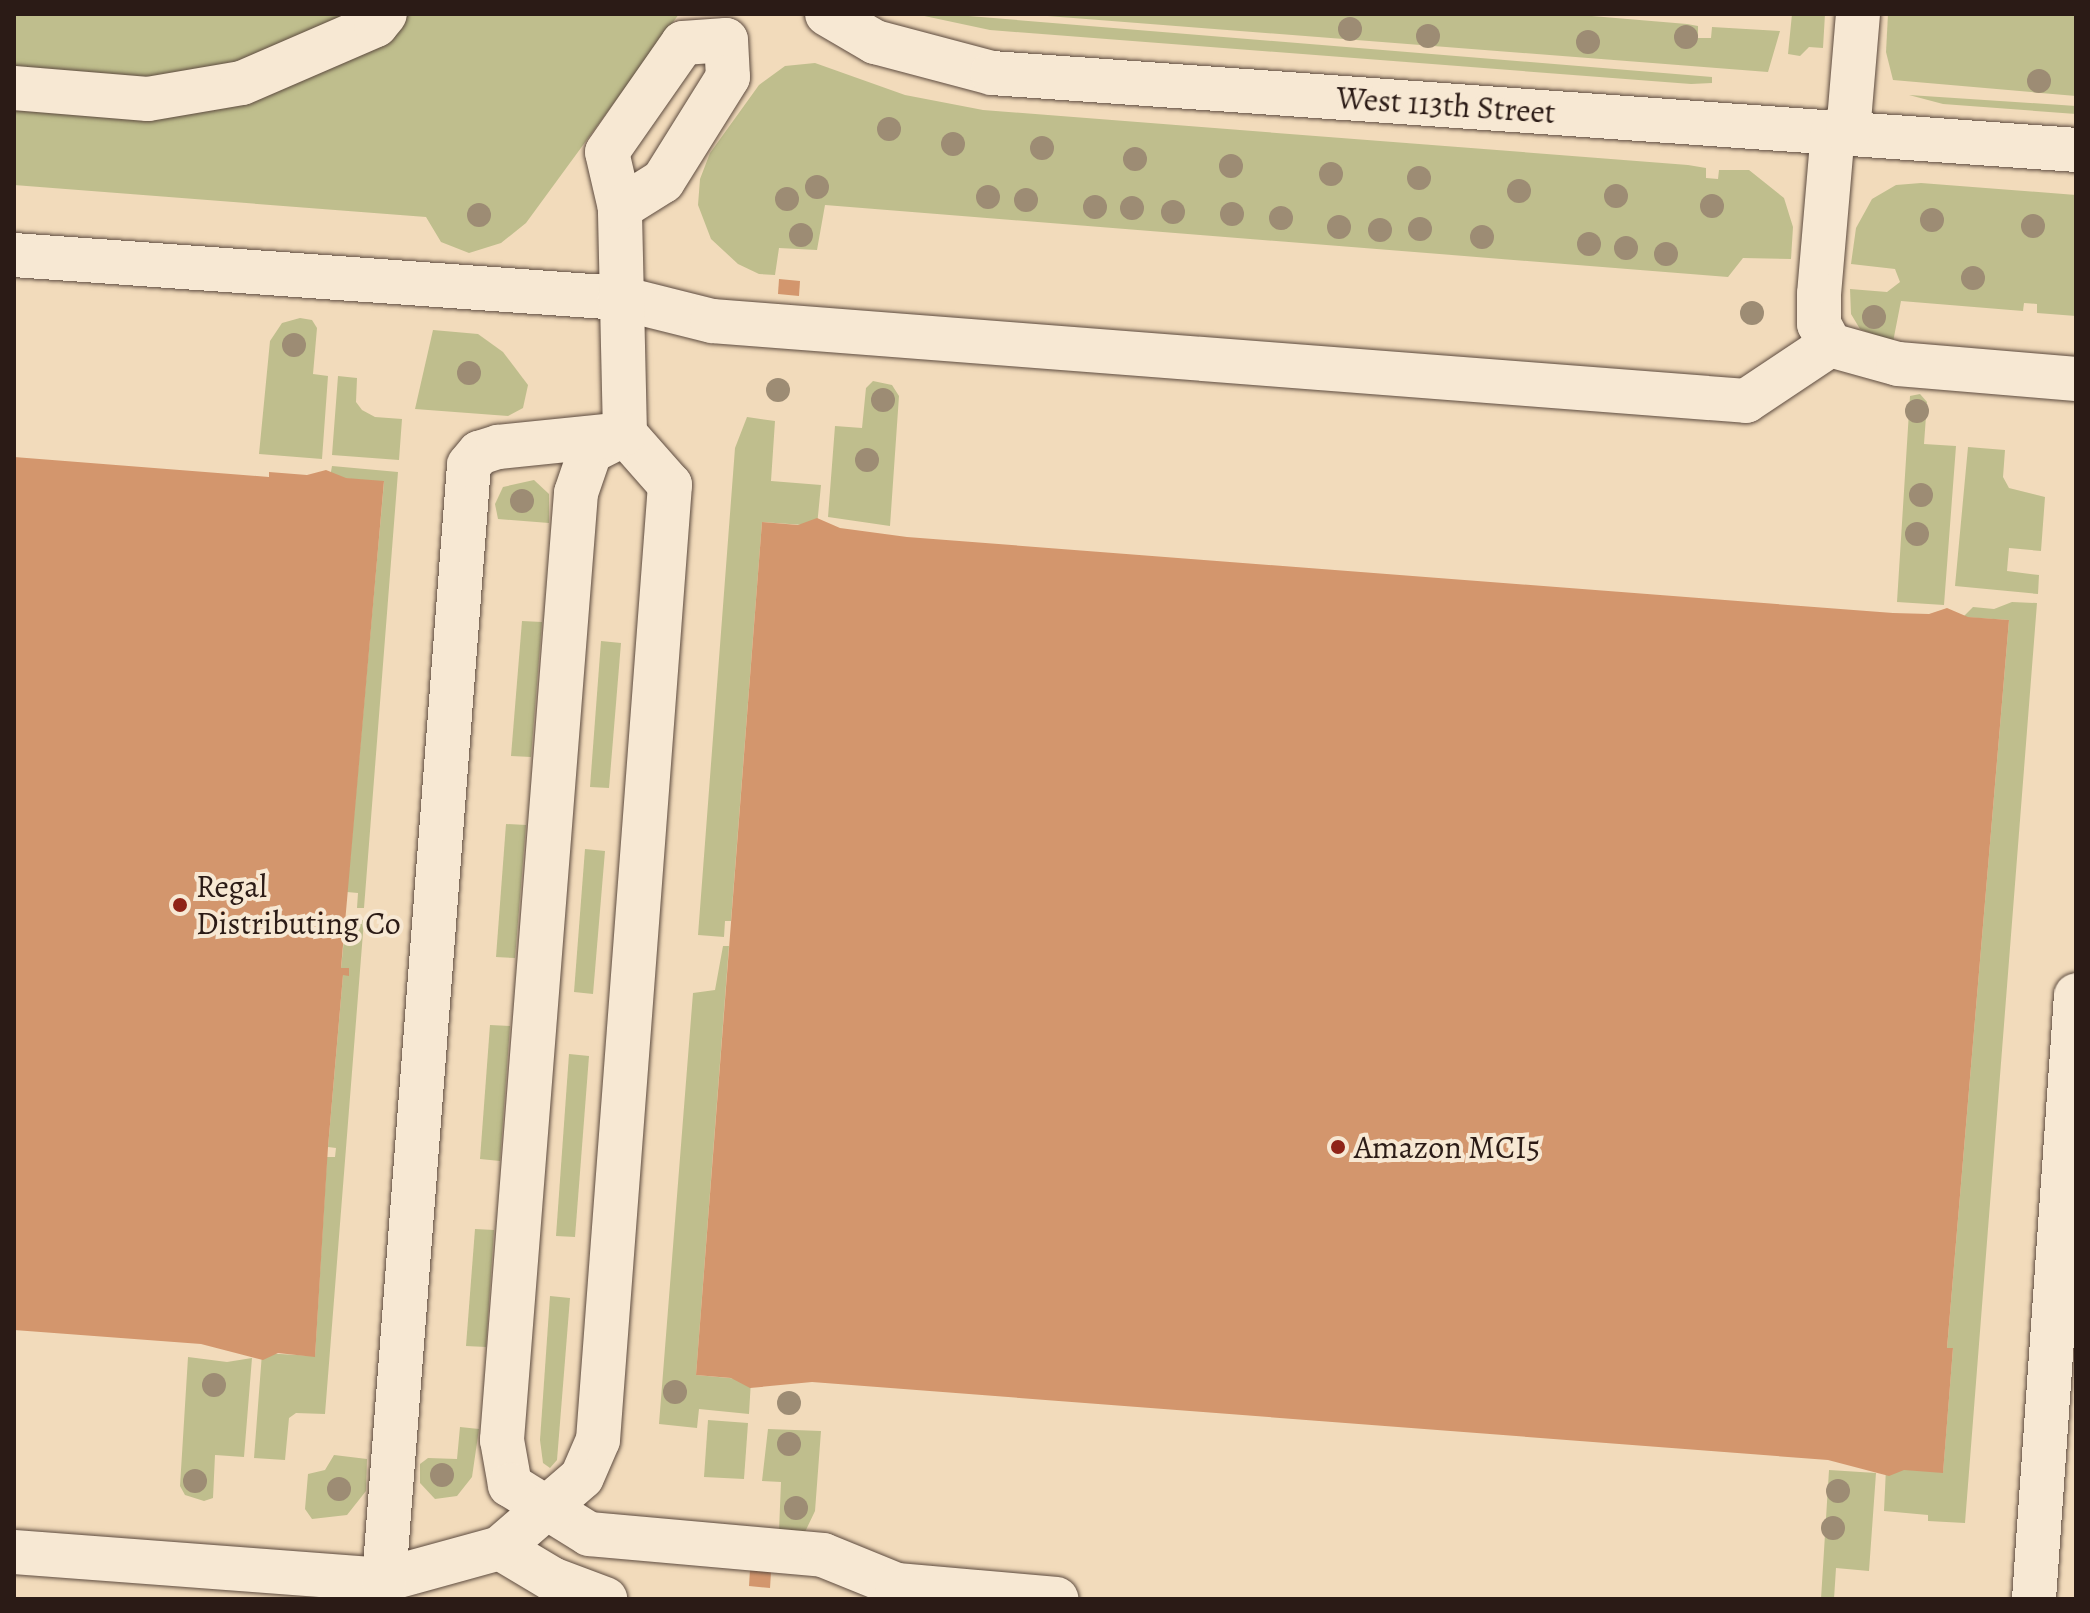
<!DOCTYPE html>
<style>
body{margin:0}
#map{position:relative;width:2090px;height:1613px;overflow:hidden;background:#f2dbbb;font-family:Alegreya,serif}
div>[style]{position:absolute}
.green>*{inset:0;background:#bfbe8d}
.building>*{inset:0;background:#d3966d}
.roads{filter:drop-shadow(0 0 2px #5d4b3f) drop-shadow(0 0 2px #5d4b3f)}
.minor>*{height:44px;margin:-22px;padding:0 22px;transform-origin:22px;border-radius:22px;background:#f7e8d3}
.trees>*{width:24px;height:24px;margin:-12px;border-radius:50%;background:#9d8c74}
.dots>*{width:22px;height:22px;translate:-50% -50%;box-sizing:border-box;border:4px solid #f7e8d3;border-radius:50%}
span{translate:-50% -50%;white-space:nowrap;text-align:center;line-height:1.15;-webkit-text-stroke:8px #f7e8d3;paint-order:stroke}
.street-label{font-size:32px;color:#2b1b16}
.poi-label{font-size:32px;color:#2b1b16}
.left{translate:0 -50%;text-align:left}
.frame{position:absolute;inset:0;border:16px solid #2b1b16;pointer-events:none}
</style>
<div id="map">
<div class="green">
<div style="clip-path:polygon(14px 14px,679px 14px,526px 223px,501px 243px,469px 253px,441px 242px,426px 217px,14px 185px)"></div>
<div style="clip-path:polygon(915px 14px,944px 14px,1712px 77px,1712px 83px,1691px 84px,990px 30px)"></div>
<div style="clip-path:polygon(1022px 14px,1568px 14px,1687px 24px,1698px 26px,1698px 38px,1711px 38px,1712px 27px,1780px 31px,1768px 72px)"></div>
<div style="clip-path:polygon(1792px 14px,1825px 14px,1823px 48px,1809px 47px,1800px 56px,1788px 54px)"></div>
<div style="clip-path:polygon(1888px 14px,2076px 14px,2076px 96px,1893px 80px,1886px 52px)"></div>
<div style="clip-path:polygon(815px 63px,905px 95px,983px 110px,1688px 165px,1706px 168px,1706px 178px,1718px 179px,1719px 170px,1749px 170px,1784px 198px,1793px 227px,1791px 259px,1743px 258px,1728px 277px,825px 205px,817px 250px,779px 248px,775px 275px,759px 274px,738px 264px,711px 239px,698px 205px,700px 179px,710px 153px,759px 85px,785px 66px)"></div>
<div style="clip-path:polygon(1909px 95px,2076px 106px,2076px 114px,1943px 104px)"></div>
<div style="clip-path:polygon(1921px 183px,2076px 195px,2076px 316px,2037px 313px,2037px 304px,2024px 303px,2023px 311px,1901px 301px,1893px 342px,1860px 329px,1851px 314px,1850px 289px,1887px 292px,1900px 282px,1895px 269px,1851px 264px,1856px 228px,1872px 199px,1896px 185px)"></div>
<div style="clip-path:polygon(300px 318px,312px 320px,317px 328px,313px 374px,328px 376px,322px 459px,259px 454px,270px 341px,282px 323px)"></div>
<div style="clip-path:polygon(433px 330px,478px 334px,503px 352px,528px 385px,523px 408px,508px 416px,415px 409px)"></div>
<div style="clip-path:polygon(338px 376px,357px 378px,356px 402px,362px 410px,375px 417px,402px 419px,399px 460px,332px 455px)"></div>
<div style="clip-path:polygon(873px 381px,892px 385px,899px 396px,890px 526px,828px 517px,835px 426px,862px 428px,866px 388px)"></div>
<div style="clip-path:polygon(1920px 394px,1927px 402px,1924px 444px,1956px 446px,1944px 605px,1897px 602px,1910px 396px)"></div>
<div style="clip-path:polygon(747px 417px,775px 421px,771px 481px,821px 485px,817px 526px,762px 522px,731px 921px,725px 921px,724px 937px,698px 935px,735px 448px)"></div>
<div style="clip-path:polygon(1968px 447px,2005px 450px,2003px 477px,2009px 488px,2045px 497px,2041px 551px,2009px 548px,2007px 571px,2039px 575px,2038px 594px,1955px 586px)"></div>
<div style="clip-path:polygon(332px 466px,398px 472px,364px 908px,357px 908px,358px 893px,347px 892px,384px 482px,330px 477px)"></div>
<div style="clip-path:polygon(534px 480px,549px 494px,549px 523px,498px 519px,495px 504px,503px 487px)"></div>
<div style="clip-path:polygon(2012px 602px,2037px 603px,1965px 1523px,1928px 1521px,1928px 1515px,1884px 1511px,1886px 1468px,1943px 1472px,1953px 1348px,1947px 1348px,2009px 620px,1963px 617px,1973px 607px,1994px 609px)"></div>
<div style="clip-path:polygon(522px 621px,542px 622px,531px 757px,511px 756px)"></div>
<div style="clip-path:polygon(601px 641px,621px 643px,609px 788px,590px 787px)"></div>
<div style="clip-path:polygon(506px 824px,526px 825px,515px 958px,496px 957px)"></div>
<div style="clip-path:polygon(585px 849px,605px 851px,593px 994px,574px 992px)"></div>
<div style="clip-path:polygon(346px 919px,364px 920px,325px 1414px,296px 1413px,289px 1418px,285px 1460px,254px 1458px,262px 1353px,315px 1356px,327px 1157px,335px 1157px,336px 1148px,328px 1147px,343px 975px,349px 969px,341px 968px)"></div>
<div style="clip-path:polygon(723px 946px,729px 946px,696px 1375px,751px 1380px,749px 1414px,699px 1409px,697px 1428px,659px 1424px,693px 993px,715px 990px)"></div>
<div style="clip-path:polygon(490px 1025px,510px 1026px,500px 1161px,480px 1159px)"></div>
<div style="clip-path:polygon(569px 1054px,589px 1056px,575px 1237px,556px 1236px)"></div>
<div style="clip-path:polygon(475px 1229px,494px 1230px,486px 1347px,466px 1346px)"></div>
<div style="clip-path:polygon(550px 1296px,570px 1298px,557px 1460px,550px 1468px,543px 1463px,540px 1440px)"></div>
<div style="clip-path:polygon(188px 1357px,227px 1362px,252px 1358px,244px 1457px,215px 1455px,213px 1498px,204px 1501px,185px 1495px,180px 1486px)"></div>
<div style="clip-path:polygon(708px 1420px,748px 1423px,744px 1479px,704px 1477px)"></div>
<div style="clip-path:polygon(460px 1427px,479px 1429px,472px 1477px,457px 1496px,435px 1499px,420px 1483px,420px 1464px,428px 1458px,457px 1459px)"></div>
<div style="clip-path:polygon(768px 1429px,821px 1431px,815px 1511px,805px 1532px,779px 1531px,781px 1482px,762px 1481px)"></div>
<div style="clip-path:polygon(334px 1455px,367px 1459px,366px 1491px,347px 1515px,312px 1519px,305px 1509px,308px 1474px,325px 1470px)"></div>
<div style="clip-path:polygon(1829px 1470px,1876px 1473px,1869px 1571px,1836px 1568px,1834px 1599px,1821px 1599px)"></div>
</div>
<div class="building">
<div style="clip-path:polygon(779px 279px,800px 281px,799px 296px,778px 294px)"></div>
<div style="clip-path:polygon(14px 457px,269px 477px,269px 472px,307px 475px,326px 470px,346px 478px,384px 481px,341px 968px,349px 968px,349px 976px,343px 975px,328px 1147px,315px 1357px,278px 1353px,263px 1360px,201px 1344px,14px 1330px)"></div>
<div style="clip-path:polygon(817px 518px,840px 528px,907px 537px,1893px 613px,1929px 614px,1947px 608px,1968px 617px,2009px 620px,1947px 1348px,1953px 1348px,1943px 1473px,1904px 1470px,1889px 1476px,1828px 1460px,812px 1382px,750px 1388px,731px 1378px,696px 1375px,762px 522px,798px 525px)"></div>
<div style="clip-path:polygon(750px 1570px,771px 1572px,770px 1588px,749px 1586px)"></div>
</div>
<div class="roads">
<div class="minor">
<div style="left:827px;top:14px;width:56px;rotate:30.3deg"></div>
<div style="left:875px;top:42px;width:121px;rotate:14.8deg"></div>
<div style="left:992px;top:73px;width:1087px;rotate:4.06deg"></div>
<div style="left:14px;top:88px;width:134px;rotate:4.7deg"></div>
<div style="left:148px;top:99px;width:95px;rotate:-9.7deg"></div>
<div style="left:242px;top:83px;width:146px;rotate:-23.4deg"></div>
<div style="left:376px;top:25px;width:14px;rotate:-51deg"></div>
<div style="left:1833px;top:131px;width:164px;rotate:94.9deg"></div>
<div style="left:1819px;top:294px;width:30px;rotate:90deg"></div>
<div style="left:1819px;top:324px;width:24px;rotate:62deg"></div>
<div style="left:1830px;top:345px;width:71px;rotate:15.6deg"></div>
<div style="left:1898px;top:364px;width:179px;rotate:4.8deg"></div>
<div style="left:1848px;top:133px;width:119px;rotate:-85.2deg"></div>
<div style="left:14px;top:255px;width:608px;rotate:4.06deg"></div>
<div style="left:620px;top:298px;width:95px;rotate:14deg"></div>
<div style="left:712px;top:321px;width:1037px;rotate:4.42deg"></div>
<div style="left:1746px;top:401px;width:101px;rotate:-33.7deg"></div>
<div style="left:625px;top:434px;width:39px;rotate:153deg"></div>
<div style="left:590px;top:452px;width:43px;rotate:108.9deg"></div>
<div style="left:576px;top:493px;width:950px;rotate:94.47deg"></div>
<div style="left:502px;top:1440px;width:46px;rotate:79.9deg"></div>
<div style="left:510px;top:1485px;width:93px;rotate:31.8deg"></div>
<div style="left:589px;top:1534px;width:235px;rotate:5.1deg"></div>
<div style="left:823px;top:1555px;width:80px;rotate:22.1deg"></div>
<div style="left:897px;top:1585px;width:160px;rotate:5deg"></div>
<div style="left:500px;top:1548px;width:61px;rotate:30.8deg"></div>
<div style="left:552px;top:1579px;width:57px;rotate:20.7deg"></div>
<div style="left:14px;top:1552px;width:371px;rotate:4.3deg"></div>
<div style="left:384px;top:1580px;width:120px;rotate:-15.4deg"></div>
<div style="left:500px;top:1548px;width:108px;rotate:-40.9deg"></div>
<div style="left:582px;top:1477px;width:40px;rotate:-66.6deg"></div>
<div style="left:598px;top:1440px;width:958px;rotate:-85.69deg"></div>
<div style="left:670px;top:485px;width:68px;rotate:-131.4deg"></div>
<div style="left:625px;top:434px;width:226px;rotate:-91.3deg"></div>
<div style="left:620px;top:208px;width:57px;rotate:-103.1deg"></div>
<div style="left:607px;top:152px;width:133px;rotate:-55.1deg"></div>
<div style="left:683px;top:43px;width:43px;rotate:-4deg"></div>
<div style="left:726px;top:40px;width:37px;rotate:87deg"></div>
<div style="left:728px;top:77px;width:123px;rotate:122deg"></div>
<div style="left:663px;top:181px;width:51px;rotate:147.9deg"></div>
<div style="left:384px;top:1580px;width:1118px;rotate:-85.64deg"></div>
<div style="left:469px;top:465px;width:16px;rotate:-50deg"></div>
<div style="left:479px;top:453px;width:20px;rotate:-18deg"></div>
<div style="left:498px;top:447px;width:126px;rotate:-5.9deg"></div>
<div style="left:2034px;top:1599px;width:605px;rotate:-86.02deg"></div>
</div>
</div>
<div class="trees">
<div style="left:1350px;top:29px"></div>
<div style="left:1428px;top:36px"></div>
<div style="left:1686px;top:37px"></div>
<div style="left:1588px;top:42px"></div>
<div style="left:2039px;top:81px"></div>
<div style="left:889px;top:129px"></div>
<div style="left:953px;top:144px"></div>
<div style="left:1042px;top:148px"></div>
<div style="left:1135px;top:159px"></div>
<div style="left:1231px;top:166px"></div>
<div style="left:1331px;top:174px"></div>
<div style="left:1419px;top:178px"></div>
<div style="left:817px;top:187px"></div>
<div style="left:1519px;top:191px"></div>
<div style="left:1616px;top:196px"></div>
<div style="left:988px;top:197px"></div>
<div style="left:787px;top:199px"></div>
<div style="left:1026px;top:200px"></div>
<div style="left:1712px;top:206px"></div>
<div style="left:1095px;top:207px"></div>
<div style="left:1132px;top:208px"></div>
<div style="left:1173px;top:212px"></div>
<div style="left:1232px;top:214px"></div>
<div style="left:479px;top:215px"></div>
<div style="left:1281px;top:218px"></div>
<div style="left:1932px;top:220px"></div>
<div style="left:2033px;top:226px"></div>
<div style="left:1339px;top:227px"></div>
<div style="left:1420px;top:229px"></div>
<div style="left:1380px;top:230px"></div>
<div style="left:801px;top:235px"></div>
<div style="left:1482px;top:237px"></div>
<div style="left:1589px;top:244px"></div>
<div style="left:1626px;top:248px"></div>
<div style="left:1666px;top:254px"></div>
<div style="left:1973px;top:278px"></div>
<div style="left:1752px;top:313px"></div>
<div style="left:1874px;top:317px"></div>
<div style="left:294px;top:345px"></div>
<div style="left:469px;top:373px"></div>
<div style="left:778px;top:390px"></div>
<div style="left:883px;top:400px"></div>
<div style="left:1917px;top:411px"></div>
<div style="left:867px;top:460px"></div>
<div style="left:1921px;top:495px"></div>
<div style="left:522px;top:501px"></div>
<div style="left:1917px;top:534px"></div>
<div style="left:214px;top:1385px"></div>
<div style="left:675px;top:1392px"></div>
<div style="left:789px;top:1403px"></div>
<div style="left:789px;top:1444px"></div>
<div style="left:442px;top:1475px"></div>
<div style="left:195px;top:1481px"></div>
<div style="left:339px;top:1489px"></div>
<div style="left:1838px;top:1491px"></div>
<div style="left:796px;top:1508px"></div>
<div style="left:1833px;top:1528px"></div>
</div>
<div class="dots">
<div style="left:180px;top:905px;background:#8f2418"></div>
<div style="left:1338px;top:1147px;background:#8f2418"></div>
</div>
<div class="street-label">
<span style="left:1446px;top:105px;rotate:4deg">West 113th Street</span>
</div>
<div class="poi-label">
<span class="left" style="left:196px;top:905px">Regal<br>Distributing Co</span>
<span class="left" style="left:1354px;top:1147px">Amazon MCI5</span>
</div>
<div class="frame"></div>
</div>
